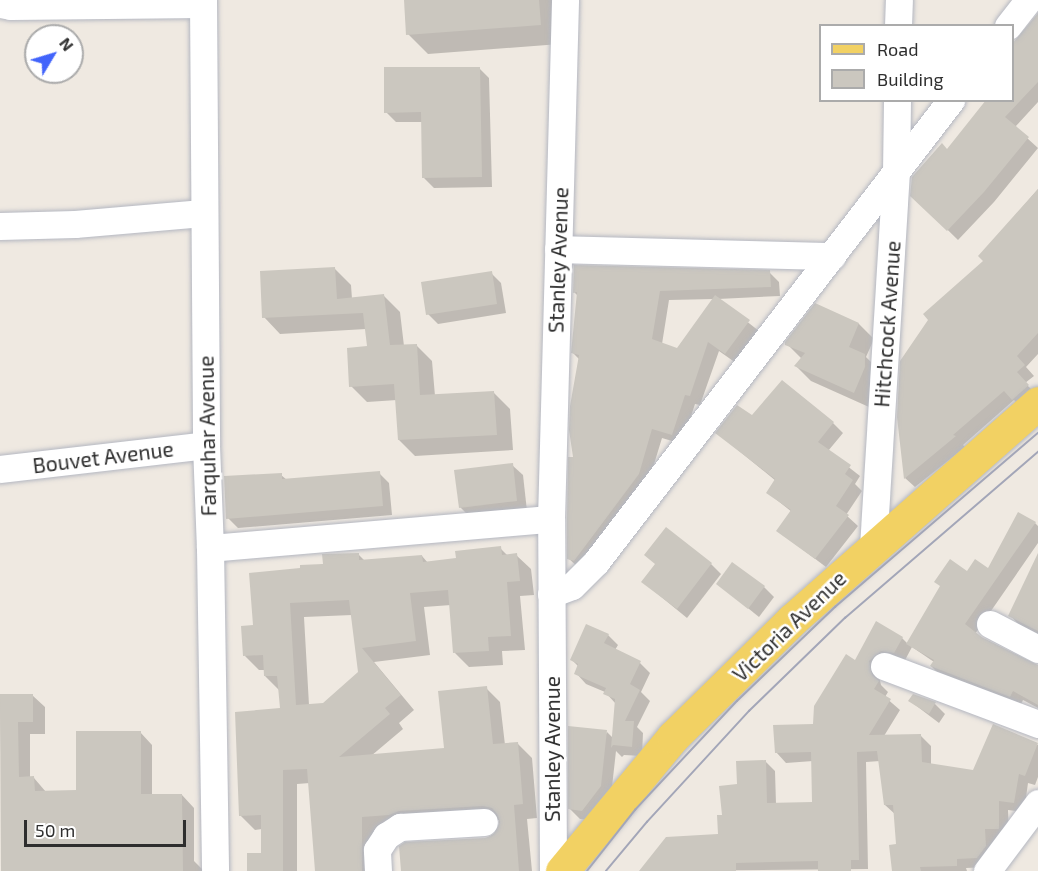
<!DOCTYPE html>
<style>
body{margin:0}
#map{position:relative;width:1038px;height:871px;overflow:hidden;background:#efe9e1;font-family:"Exo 2",sans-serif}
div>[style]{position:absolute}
.shadow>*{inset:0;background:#0003}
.building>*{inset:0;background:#cbc7bf}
.roads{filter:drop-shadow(0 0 2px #b4b7c1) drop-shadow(0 0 2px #b4b7c1)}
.minor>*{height:27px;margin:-13.5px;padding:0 13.5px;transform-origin:13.5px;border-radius:13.5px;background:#fff}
.major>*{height:33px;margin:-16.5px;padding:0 16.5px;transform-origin:16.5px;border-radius:16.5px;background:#f2d163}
.tram>*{height:1.5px;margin:-0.75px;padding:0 0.75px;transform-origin:0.75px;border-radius:0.75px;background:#a3a6b8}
span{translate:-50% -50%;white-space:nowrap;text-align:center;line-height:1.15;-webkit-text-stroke:5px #fff;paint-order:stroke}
.street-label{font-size:21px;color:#2e2e2e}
.legend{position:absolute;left:819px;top:24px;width:195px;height:78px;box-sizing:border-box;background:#fff;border:2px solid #ababab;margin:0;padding:8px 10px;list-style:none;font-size:18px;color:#2e2e2e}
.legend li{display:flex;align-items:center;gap:12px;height:30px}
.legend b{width:30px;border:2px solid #ababab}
.north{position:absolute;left:24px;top:24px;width:60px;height:60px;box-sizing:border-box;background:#fff;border:2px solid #ababab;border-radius:50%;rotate:52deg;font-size:16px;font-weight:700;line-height:24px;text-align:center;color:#2e2e2e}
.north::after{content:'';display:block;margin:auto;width:21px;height:27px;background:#4264fb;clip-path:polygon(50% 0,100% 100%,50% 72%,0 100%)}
.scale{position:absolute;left:24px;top:820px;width:162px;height:27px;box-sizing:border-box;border:3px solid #2e2e2e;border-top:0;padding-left:8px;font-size:18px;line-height:21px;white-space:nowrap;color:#2e2e2e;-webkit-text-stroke:4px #fff;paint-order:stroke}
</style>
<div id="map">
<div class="shadow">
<div style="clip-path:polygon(405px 0,557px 0,560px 44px,428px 54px,408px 34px)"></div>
<div style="clip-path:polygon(1038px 13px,1038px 102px,1015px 127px,1038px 148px,994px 202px,958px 240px,912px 195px,948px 151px,1012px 100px,1022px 37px)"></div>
<div style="clip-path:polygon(479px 68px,489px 78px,492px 187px,434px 188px,424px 178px,423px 122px,396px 122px,386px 112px)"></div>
<div style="clip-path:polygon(1038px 189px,1038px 354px,1026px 367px,1034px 376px,1025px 383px,1038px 396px,1023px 409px,1014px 400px,963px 445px,965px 447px,915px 487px,905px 478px,985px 261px,980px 256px)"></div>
<div style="clip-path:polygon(335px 269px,351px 285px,352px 299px,383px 295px,400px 312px,404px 346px,416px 345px,432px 361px,435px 396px,494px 393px,510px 409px,513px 450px,415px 456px,399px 440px,397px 400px,367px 402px,351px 386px,369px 348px,366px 329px,280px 334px,264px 317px)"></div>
<div style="clip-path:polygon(evenodd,769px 272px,779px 282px,780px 296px,718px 299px,759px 331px,736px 363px,719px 351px,700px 405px,695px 404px,682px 444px,662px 438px,648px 484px,579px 568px,568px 558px,580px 360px,573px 353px,578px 296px,574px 292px,769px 272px,714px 299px,677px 349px,662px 344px,669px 300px,714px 299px)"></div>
<div style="clip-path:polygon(491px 273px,501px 283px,506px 313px,438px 324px,428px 314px)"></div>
<div style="clip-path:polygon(815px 305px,859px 324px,874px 339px,866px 357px,880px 371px,869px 407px,811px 381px,796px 366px,802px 359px,787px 344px)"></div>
<div style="clip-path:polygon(752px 417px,833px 423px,843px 433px,828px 451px,860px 476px,855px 484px,862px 491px,846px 515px,858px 526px,826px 567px,778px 531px,792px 512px,768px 493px,776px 481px,717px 433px)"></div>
<div style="clip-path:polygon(512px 465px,523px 475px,527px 511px,470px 517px,460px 507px)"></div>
<div style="clip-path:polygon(379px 473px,389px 483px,392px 515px,238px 528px,228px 518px,281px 475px,287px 480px)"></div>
<div style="clip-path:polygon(1035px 523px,1038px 526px,1038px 543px,975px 634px,1038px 666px,1038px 708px,1023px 700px,1020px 706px,941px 676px,931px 666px,934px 662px,912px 647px,904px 662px,878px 671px,881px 685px,888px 692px,885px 697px,900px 710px,884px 736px,921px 736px,931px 746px,931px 765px,974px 772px,994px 726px,1038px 745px,1038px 777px,1035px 785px,1028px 783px,1024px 812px,1008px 810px,1009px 838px,987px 867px,966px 868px,967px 871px,893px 871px,898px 845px,896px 815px,885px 805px,880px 761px,866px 762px,868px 869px,641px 871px,720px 835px,724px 816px,738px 786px,765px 761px,775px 771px,776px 804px,813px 803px,813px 761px,786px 763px,776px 752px,814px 725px,856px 662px,902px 638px,908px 644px,968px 573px,988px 570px)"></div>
<div style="clip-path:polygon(evenodd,500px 548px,508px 556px,516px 555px,531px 569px,534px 595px,520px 596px,525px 650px,502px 651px,503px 665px,469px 667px,455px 653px,451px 605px,424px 607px,430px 655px,374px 662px,414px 710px,399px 723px,403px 729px,371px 756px,445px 750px,486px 688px,500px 702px,505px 745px,518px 744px,532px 758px,537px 818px,527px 819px,532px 871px,403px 871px,486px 839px,499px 830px,499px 820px,414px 825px,404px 829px,376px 871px,316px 871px,310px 783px,297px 784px,297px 871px,249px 871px,262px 855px,262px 829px,255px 830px,240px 815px,282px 709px,280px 691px,265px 676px,265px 670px,259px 670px,245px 656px,255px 627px,302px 570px,358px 554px,365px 561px,422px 556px,428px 563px,458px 559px,500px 548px,352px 615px,360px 673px,324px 704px,309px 705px,304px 617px,352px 615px)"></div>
<div style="clip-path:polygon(1038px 557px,1038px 636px,1020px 626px,1010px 615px)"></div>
<div style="clip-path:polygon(711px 564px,721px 574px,687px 618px,643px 582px)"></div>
<div style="clip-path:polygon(718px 584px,764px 587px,774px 597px,759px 617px)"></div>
<div style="clip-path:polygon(608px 635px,618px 645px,615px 650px,640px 663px,650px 673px,641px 692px,650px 701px,637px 727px,643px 733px,642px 756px,624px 755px,622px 757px,616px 751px,611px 796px,592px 820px,580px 819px,570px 809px,607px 732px,613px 738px,616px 704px,605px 692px,586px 684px,576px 673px,579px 667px,572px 660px)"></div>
<div style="clip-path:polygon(0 695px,32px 695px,45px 707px,45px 734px,30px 734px,30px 778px,34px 778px,46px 792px,77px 791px,140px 732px,152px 745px,152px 795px,182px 795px,194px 808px,194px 861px,204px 871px,3px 871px)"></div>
<div style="clip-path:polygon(914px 696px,935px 704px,945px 714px,939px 723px,910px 701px)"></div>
</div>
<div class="building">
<div style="clip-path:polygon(404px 0,539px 0,541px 25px,406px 35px)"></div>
<div style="clip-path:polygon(1038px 13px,1038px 82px,1005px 117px,1029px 137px,984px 192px,947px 231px,910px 196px,912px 177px,942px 143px,947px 149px,986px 100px,1012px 100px,1012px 44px)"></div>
<div style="clip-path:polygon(384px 67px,480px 67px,482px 177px,422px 178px,421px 112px,384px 113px)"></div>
<div style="clip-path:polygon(1038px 189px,1038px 333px,1017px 356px,1025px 365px,1017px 372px,1029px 385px,1012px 400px,1004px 391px,953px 435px,956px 436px,904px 479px,897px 417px,900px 361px,928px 320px,923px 314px,983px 261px,978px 256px)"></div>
<div style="clip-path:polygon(574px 265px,770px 270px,771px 287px,660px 291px,652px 339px,677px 348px,715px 295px,750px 320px,725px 354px,708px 342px,690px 396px,685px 395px,672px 435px,652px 429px,639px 474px,574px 561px,567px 559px,567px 519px,568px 457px,573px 457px,569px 430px,570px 406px,579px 355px,571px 353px,577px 292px,573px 293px)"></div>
<div style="clip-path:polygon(335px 267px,337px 299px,384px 294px,390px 345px,417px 344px,420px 395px,494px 391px,497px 435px,398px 440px,394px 384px,349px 387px,347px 348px,367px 346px,363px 313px,262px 318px,260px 271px)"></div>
<div style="clip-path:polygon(492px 271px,497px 304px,426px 315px,421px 282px)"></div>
<div style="clip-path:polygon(815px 303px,859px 323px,849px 347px,865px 354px,865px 367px,854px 393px,794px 366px,805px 353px,785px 345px,785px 342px)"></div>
<div style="clip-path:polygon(782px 380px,834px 422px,818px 442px,851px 465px,845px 474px,853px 480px,836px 506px,849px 515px,815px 559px,776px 531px,791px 510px,766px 493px,775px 479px,715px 433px,737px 405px,752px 415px)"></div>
<div style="clip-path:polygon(513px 463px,517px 501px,459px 508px,454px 470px)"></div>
<div style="clip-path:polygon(380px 471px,383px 506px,226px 519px,224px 476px,282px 473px,282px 479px)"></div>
<div style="clip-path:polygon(1018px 512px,1036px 522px,965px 624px,983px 638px,1038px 665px,1038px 705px,1013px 691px,1010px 697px,930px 666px,934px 660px,906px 644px,940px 586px,934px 582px,950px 559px,967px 571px,975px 559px,988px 568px)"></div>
<div style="clip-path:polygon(666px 527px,712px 563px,677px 609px,641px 582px,655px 564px,644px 555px)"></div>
<div style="clip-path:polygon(evenodd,501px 546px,502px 555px,517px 553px,520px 581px,507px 582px,511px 636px,488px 637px,489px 651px,453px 653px,448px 590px,410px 593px,416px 641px,362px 648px,401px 695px,385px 708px,390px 714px,339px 757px,444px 748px,438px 691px,487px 686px,493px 744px,518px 742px,523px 804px,514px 805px,519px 871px,401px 871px,399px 846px,405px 842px,485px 838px,493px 835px,500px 822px,497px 814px,492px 808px,483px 806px,399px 811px,389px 815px,362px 817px,362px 871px,315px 871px,307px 769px,283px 770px,283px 871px,247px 871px,247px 853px,261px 853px,261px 815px,239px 816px,235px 712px,280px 708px,277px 676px,264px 676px,263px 655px,243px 656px,241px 626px,253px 625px,249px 573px,300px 568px,300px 565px,323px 564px,322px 554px,359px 553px,359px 560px,422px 555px,423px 562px,456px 558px,455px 551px,501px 546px,349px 600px,358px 672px,323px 703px,296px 705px,290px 603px,349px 600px)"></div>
<div style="clip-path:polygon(1038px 553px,1038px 631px,1008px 616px)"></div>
<div style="clip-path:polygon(732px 562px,765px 586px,748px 609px,716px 584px)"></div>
<div style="clip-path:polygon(876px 621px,903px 637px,894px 653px,881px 651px,869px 661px,872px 675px,879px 681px,874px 689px,891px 699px,869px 735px,921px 734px,922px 762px,973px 770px,993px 724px,1038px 743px,1025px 776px,1019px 774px,1014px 803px,999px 801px,999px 829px,985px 829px,986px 846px,977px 858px,957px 859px,957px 866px,920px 867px,921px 871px,892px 871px,889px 845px,896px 844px,893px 805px,884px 805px,877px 751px,857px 752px,859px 860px,851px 860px,851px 871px,818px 871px,818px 861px,736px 863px,736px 871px,639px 871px,666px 837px,718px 834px,717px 815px,722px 815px,719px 786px,737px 784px,736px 761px,766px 760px,767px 803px,812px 802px,811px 752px,775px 753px,773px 725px,813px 724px,814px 706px,846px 654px,855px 660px)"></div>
<div style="clip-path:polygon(586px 624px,609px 634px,604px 643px,641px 661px,630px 684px,640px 690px,625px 721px,634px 721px,632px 747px,613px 745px,611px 748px,615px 699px,603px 694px,606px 688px,574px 674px,578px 664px,570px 660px)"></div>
<div style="clip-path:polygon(0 694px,33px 694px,33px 722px,18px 722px,19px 777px,34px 776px,35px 791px,76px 790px,76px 731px,141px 731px,141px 794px,182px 794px,183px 871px,1px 871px)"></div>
<div style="clip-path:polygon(913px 694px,936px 702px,929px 714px,908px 701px)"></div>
<div style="clip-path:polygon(568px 726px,607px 730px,601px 786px,582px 811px,568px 809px)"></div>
</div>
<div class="roads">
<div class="minor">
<div style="left:203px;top:0;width:445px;rotate:89.6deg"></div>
<div style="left:206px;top:445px;width:103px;rotate:87.8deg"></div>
<div style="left:210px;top:548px;width:323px;rotate:89.1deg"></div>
<div style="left:0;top:4px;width:11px;rotate:10deg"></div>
<div style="left:11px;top:6px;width:192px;rotate:-0.6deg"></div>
<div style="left:898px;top:26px;width:26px;rotate:-88deg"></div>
<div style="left:1008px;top:26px;width:33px;rotate:-52deg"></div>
<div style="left:0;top:226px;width:75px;rotate:-1.5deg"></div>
<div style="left:75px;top:224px;width:128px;rotate:-4.9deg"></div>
<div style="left:558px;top:249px;width:274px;rotate:1.5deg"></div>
<div style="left:0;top:469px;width:207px;rotate:-6.6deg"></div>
<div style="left:873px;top:547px;width:375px;rotate:-86.5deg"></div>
<div style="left:896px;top:173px;width:73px;rotate:-89.2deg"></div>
<div style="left:210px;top:548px;width:342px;rotate:-4.9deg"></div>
<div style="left:551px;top:594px;width:22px;rotate:-21deg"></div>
<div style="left:572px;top:586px;width:34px;rotate:-45deg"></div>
<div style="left:596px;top:562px;width:583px;rotate:-52.46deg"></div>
<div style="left:990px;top:624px;width:54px;rotate:27.5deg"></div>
<div style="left:884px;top:666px;width:165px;rotate:20.6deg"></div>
<div style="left:378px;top:871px;width:21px;rotate:-93deg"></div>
<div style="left:377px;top:850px;width:17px;rotate:-57deg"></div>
<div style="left:386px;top:836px;width:17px;rotate:-33deg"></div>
<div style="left:400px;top:827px;width:84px;rotate:-3.4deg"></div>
<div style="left:553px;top:871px;width:352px;rotate:-90.3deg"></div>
<div style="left:551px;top:519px;width:519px;rotate:-88.45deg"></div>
<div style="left:987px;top:871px;width:85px;rotate:-53.1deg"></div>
</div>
<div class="major">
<div style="left:562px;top:871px;width:174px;rotate:-50.4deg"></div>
<div style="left:673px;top:737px;width:167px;rotate:-44.5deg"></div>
<div style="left:792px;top:620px;width:328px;rotate:-41.4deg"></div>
</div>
</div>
<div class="tram">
<div style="left:587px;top:871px;width:78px;rotate:-51.8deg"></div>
<div style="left:635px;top:810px;width:149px;rotate:-46.9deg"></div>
<div style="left:737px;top:701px;width:136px;rotate:-43.8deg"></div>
<div style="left:835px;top:607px;width:267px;rotate:-40.6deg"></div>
<div style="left:606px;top:871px;width:64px;rotate:-50.1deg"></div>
<div style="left:647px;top:822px;width:151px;rotate:-47.4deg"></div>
<div style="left:749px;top:711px;width:134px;rotate:-44.1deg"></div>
<div style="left:845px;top:618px;width:255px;rotate:-40.7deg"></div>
</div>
<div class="street-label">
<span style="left:558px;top:260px;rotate:-88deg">Stanley Avenue</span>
<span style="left:887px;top:324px;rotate:-86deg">Hitchcock Avenue</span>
<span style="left:207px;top:436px;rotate:-91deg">Farquhar Avenue</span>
<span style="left:103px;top:457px;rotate:-7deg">Bouvet Avenue</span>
<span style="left:789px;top:626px;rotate:-44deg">Victoria Avenue</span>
<span style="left:552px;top:749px;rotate:-90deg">Stanley Avenue</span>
</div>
<ul class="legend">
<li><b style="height:8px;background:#f2d163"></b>Road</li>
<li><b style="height:16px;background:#cbc7bf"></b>Building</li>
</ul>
<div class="north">N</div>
<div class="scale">50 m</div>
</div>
